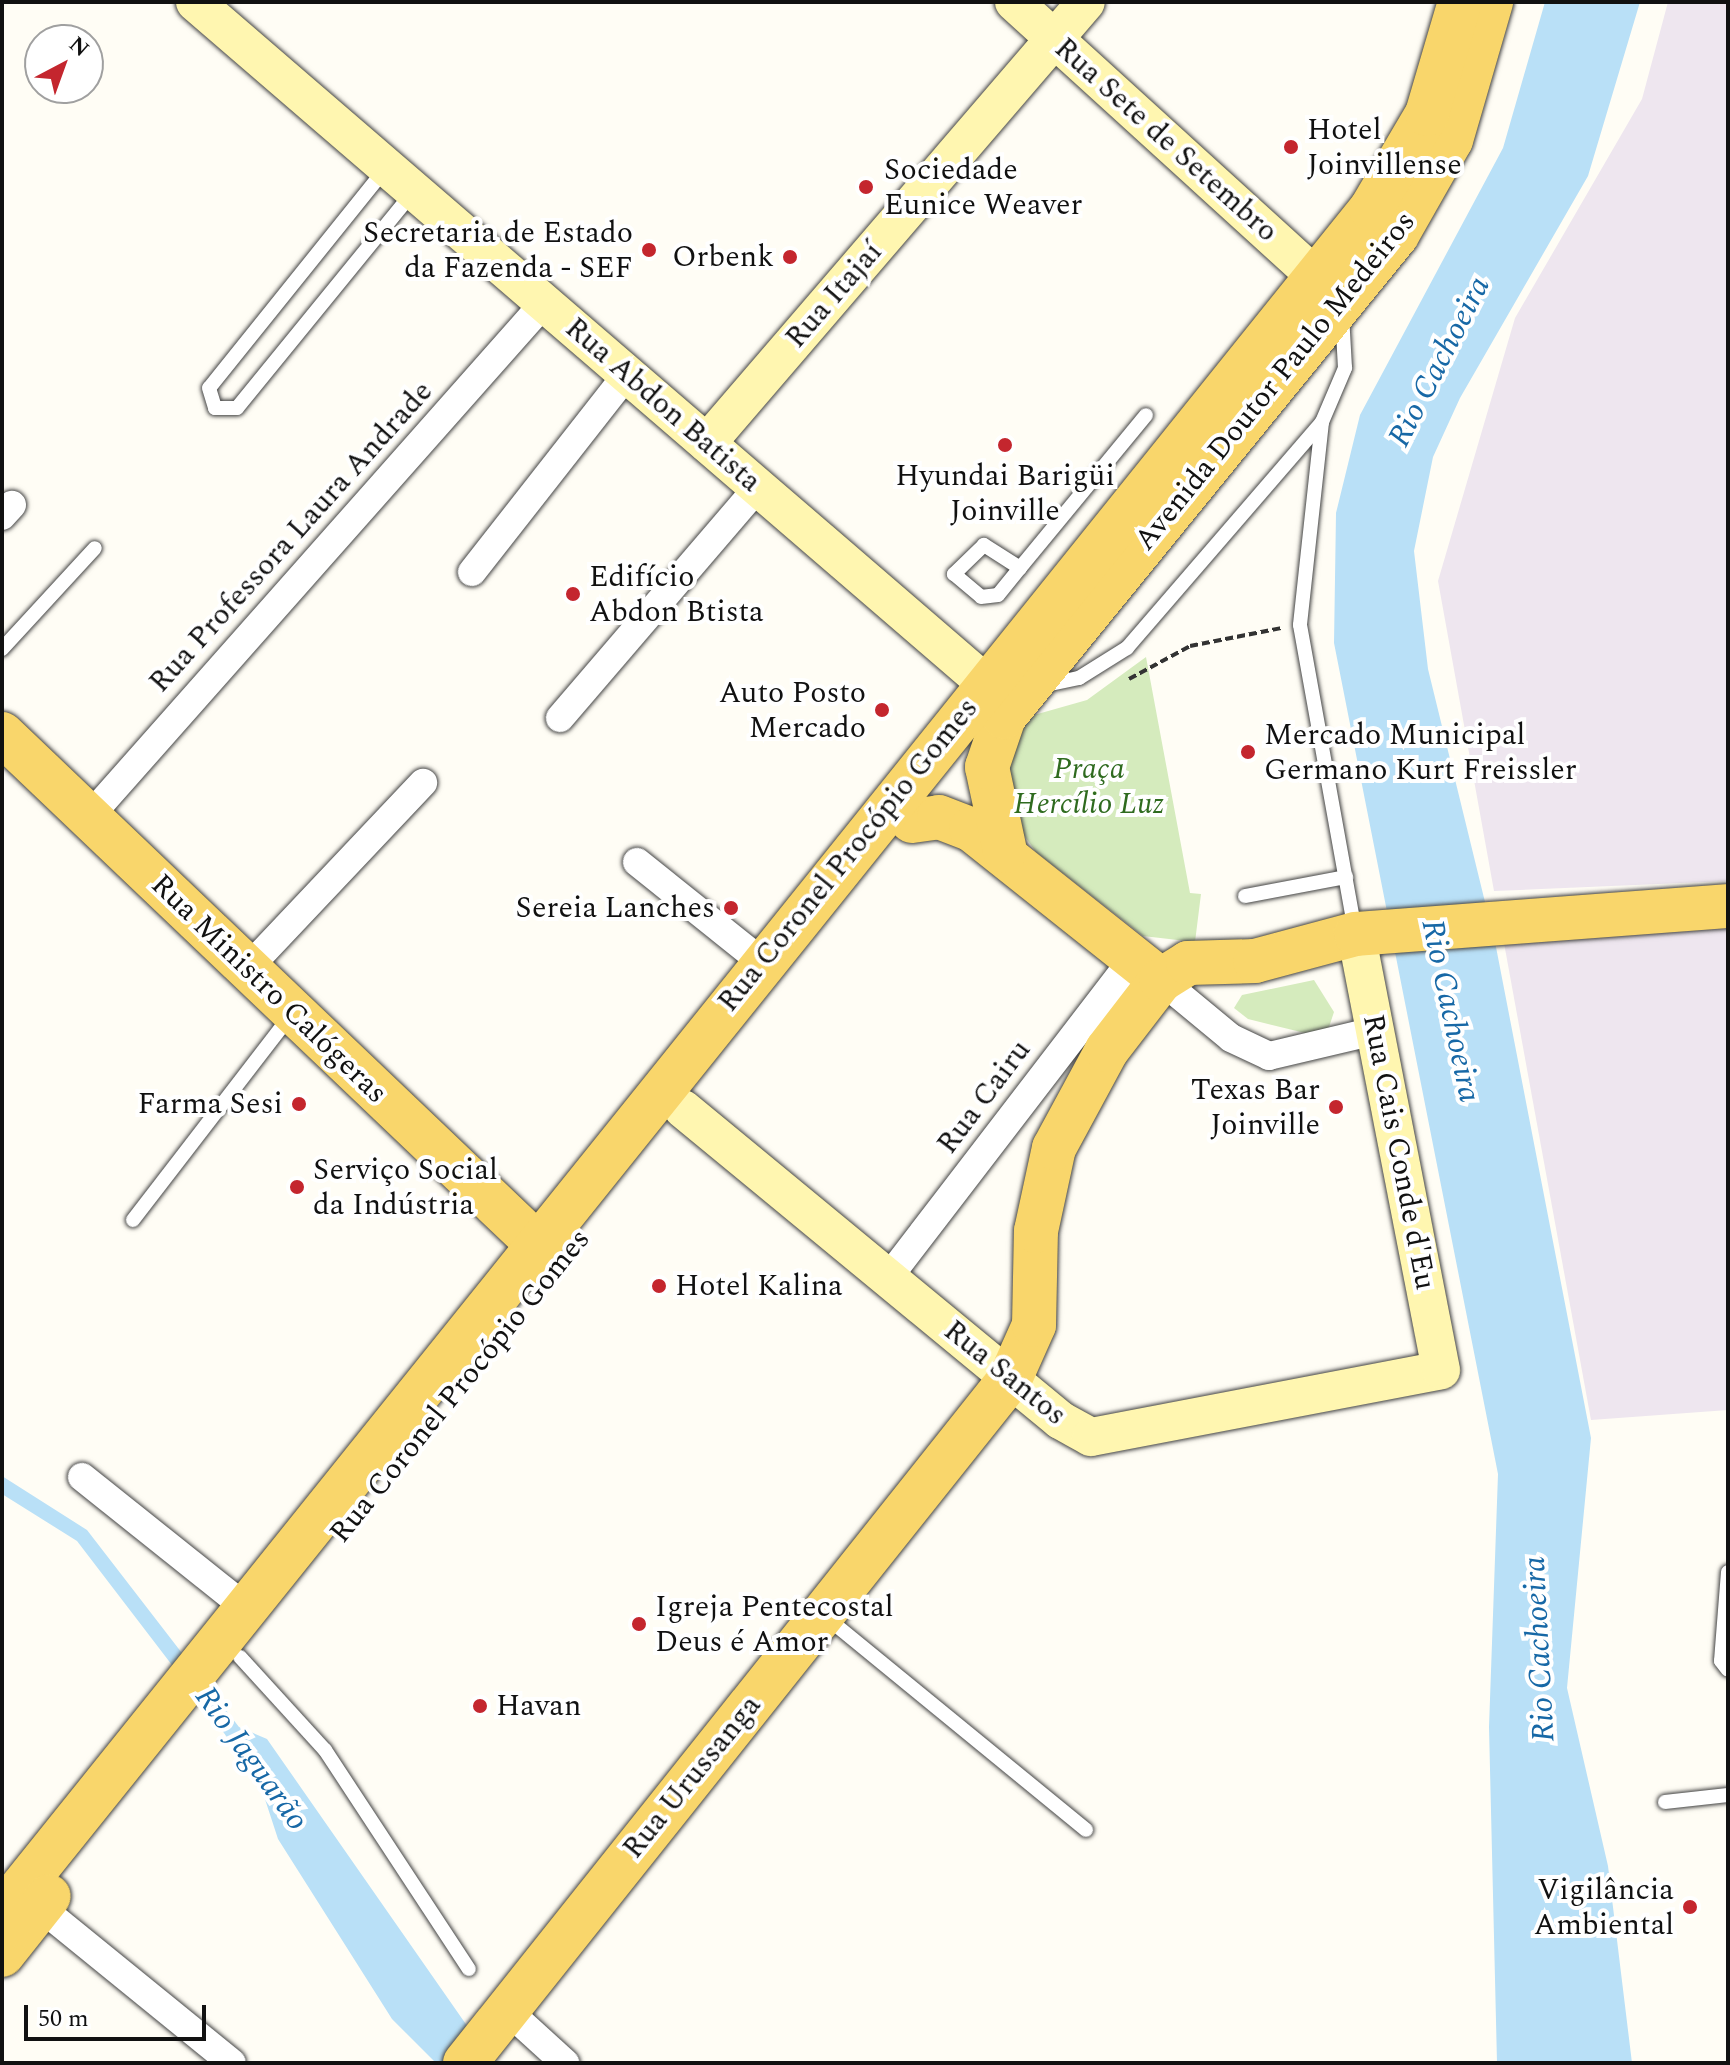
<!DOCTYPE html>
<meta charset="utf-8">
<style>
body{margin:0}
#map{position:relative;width:1730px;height:2065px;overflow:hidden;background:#fffdf5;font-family:Spectral,serif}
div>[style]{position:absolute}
.industrial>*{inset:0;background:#eee6ef}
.green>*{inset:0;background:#d5ebbd}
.water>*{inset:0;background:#b9e0f7}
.path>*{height:4px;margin-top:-2px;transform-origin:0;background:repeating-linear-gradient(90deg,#333 0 8px,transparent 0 12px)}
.roads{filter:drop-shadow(0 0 2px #444) drop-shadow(0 0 2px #444)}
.lane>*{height:14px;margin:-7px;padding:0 7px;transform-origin:7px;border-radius:7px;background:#fff}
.street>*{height:28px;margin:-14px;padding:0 14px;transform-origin:14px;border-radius:14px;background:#fff}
.secondary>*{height:38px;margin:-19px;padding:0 19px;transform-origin:19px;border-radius:19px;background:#fff6b0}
.primary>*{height:44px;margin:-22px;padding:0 22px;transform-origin:22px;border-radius:22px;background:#f9d66b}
.dots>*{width:22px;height:22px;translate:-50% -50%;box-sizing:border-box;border:4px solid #fff;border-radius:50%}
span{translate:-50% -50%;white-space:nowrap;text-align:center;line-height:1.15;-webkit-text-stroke:8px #fff;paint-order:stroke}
.poi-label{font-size:30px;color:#111}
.left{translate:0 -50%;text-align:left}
.right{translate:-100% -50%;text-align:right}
.street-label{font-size:30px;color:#111}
.park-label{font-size:30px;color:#2f6b1f;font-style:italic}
.water-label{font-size:32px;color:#1768a6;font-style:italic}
.frame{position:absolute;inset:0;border:4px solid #111;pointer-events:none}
.north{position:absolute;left:24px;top:24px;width:80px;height:80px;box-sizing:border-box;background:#fff;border:2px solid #a0a0a0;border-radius:50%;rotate:41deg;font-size:22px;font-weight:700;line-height:32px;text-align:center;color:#111}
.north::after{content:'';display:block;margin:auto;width:28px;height:36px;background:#c4262e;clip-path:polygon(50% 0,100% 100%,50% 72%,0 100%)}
.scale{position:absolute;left:24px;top:2005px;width:182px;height:36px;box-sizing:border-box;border:4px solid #111;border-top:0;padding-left:10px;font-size:24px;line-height:28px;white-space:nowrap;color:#111;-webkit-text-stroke:6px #fff;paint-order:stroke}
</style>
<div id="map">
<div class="industrial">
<div style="clip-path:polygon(1668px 2px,1728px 2px,1728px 881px,1494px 891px,1438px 581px,1515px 318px,1642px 99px)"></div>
<div style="clip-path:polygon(1728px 927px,1728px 1410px,1591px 1420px,1504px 943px)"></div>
</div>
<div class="green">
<div style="clip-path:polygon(1146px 657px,1190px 893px,1201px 894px,1195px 942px,1143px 936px,1036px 852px,1016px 824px,1005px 774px,1027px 717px,1087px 700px)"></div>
<div style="clip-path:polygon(1314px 980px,1334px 1012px,1328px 1030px,1309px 1034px,1248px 1019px,1234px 1008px,1242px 995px)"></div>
</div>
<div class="water">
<div style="clip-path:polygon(1545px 2px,1640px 2px,1588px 176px,1460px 398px,1433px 457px,1414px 551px,1428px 669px,1496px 947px,1591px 1438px,1567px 1688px,1608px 1866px,1632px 2063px,1497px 2063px,1489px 1727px,1498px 1474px,1334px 643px,1336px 513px,1360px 415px,1503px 148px)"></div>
<div style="clip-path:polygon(2px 1476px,87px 1530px,239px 1727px,267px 1739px,493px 2063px,436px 2063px,392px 2019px,278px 1839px,261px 1787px,224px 1733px,77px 1541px,2px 1494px)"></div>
</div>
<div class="path">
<div style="left:1129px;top:679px;width:69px;rotate:-28.4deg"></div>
<div style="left:1190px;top:646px;width:94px;rotate:-11.1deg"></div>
</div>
<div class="roads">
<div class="lane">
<div style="left:386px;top:168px;width:282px;rotate:128.8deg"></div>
<div style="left:209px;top:388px;width:21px;rotate:73deg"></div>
<div style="left:215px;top:408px;width:22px"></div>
<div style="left:237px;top:408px;width:279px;rotate:-50.8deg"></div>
<div style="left:1322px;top:422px;width:204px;rotate:96.2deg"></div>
<div style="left:1300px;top:625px;width:311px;rotate:79.8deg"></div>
<div style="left:1020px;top:568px;width:43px;rotate:-147.4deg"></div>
<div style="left:984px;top:545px;width:42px;rotate:136deg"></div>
<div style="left:954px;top:574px;width:35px;rotate:40deg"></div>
<div style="left:981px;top:597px;width:17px;rotate:-7deg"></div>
<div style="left:998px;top:595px;width:35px;rotate:-51deg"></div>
<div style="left:1020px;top:568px;width:198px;rotate:-50.5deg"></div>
<div style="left:2px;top:649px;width:137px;rotate:-47.4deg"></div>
<div style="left:1041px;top:686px;width:39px;rotate:-12deg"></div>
<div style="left:1079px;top:678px;width:57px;rotate:-32deg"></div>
<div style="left:1127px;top:648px;width:298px;rotate:-49.2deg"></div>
<div style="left:1322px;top:422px;width:59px;rotate:-66.9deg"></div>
<div style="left:1345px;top:368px;width:54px;rotate:-93.2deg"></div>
<div style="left:1245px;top:896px;width:103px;rotate:-10.7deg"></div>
<div style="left:133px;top:1220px;width:259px;rotate:-52.4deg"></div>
<div style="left:1728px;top:1572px;width:89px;rotate:94.5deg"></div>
<div style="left:1721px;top:1661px;width:11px;rotate:52deg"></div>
<div style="left:826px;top:1617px;width:336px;rotate:39.3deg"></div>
<div style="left:240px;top:1657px;width:126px;rotate:47.6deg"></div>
<div style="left:325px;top:1750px;width:262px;rotate:56.7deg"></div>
<div style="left:1665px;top:1802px;width:63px;rotate:-6.3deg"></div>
</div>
<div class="street">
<div style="left:2px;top:516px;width:15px;rotate:-48deg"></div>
<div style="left:472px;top:572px;width:254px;rotate:-51.9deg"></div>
<div style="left:560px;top:718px;width:304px;rotate:-49.4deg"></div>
<div style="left:89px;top:817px;width:686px;rotate:-48.48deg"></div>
<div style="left:637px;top:862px;width:160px;rotate:38.7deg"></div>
<div style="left:248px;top:968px;width:255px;rotate:-46.6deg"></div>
<div style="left:1161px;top:980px;width:91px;rotate:39.6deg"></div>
<div style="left:1231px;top:1038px;width:42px;rotate:25.3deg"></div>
<div style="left:1269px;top:1056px;width:109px;rotate:-13.3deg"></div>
<div style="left:888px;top:1278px;width:404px;rotate:-52.5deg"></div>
<div style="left:82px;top:1477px;width:210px;rotate:38.6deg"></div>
<div style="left:40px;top:1907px;width:247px;rotate:39.1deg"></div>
<div style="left:507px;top:2010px;width:79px;rotate:42.4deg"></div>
</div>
<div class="secondary">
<div style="left:195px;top:2px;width:1043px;rotate:40.76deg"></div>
<div style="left:1014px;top:2px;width:410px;rotate:42.3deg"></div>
<div style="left:707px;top:443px;width:581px;rotate:-49.32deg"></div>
<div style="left:683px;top:1109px;width:489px;rotate:39.5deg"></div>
<div style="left:1060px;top:1420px;width:35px;rotate:29deg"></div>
<div style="left:1091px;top:1437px;width:356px;rotate:-10.8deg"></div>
<div style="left:1441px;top:1370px;width:444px;rotate:-101deg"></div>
</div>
<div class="primary">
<div style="left:2px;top:734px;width:739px;rotate:43.63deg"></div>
<div style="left:912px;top:821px;width:27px;rotate:-8deg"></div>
<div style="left:939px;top:817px;width:34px;rotate:21deg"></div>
<div style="left:971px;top:829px;width:243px;rotate:38.5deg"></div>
<div style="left:1005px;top:851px;width:86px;rotate:-102.1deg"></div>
<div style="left:987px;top:767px;width:53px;rotate:-71.2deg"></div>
<div style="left:1004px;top:717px;width:622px;rotate:-50.81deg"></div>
<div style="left:1397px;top:235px;width:109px;rotate:-60.4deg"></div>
<div style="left:1451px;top:140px;width:144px;rotate:-73.8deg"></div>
<div style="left:2px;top:1912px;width:2185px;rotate:-51.21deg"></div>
<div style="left:1371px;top:209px;width:110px;rotate:-59.5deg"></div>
<div style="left:1427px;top:114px;width:117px;rotate:-73.6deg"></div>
<div style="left:2px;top:1955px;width:75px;rotate:-51.5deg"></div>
<div style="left:465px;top:2063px;width:875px;rotate:-51.45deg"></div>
<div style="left:1010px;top:1379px;width:59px;rotate:-66deg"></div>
<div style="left:1034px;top:1325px;width:94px;rotate:-88.8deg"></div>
<div style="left:1036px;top:1231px;width:85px;rotate:-77.8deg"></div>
<div style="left:1054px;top:1148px;width:111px;rotate:-61.6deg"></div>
<div style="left:1107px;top:1050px;width:88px;rotate:-52.4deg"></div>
<div style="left:1161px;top:980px;width:32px;rotate:-32deg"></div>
<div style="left:1188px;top:963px;width:67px;rotate:-1.7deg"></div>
<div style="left:1255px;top:961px;width:105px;rotate:-15deg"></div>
<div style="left:1356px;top:934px;width:373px;rotate:-4.3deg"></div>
</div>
</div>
<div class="dots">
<div style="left:1291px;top:147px;background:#c4262e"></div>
<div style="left:866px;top:187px;background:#c4262e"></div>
<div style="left:649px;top:250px;background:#c4262e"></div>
<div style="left:790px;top:257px;background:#c4262e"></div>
<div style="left:1005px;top:445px;background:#c4262e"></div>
<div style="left:573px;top:594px;background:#c4262e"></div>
<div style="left:882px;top:710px;background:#c4262e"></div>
<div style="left:1248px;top:752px;background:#c4262e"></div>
<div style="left:731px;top:908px;background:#c4262e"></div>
<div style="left:299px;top:1104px;background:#c4262e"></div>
<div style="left:1336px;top:1107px;background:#c4262e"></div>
<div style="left:297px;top:1187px;background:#c4262e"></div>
<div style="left:659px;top:1286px;background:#c4262e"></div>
<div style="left:639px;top:1624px;background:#c4262e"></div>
<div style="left:480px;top:1706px;background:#c4262e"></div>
<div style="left:1690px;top:1907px;background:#c4262e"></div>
</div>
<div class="poi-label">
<span class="left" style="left:1307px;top:147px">Hotel<br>Joinvillense</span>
<span class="left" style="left:884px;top:187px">Sociedade<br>Eunice Weaver</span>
<span class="right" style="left:633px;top:250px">Secretaria de Estado<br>da Fazenda - SEF</span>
<span class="right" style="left:774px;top:257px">Orbenk</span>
<span style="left:1005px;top:493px">Hyundai Barigüi<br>Joinville</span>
<span class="left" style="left:589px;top:594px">Edifício<br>Abdon Btista</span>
<span class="right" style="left:866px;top:710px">Auto Posto<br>Mercado</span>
<span class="left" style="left:1264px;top:752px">Mercado Municipal<br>Germano Kurt Freissler</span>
<span class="right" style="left:715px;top:908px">Sereia Lanches</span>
<span class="right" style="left:1320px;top:1107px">Texas Bar<br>Joinville</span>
<span class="right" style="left:283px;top:1104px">Farma Sesi</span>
<span class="left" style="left:313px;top:1187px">Serviço Social<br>da Indústria</span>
<span class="left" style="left:675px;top:1286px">Hotel Kalina</span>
<span class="left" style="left:655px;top:1624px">Igreja Pentecostal<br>Deus é Amor</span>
<span class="left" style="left:496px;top:1706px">Havan</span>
<span class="right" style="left:1674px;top:1907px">Vigilância<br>Ambiental</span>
</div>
<div class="street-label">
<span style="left:1166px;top:140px;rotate:42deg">Rua Sete de Setembro</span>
<span style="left:834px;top:295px;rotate:-49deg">Rua Itajaí</span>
<span style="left:1275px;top:381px;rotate:-51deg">Avenida Doutor Paulo Medeiros</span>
<span style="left:663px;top:405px;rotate:41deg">Rua Abdon Batista</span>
<span style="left:291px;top:537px;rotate:-48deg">Rua Professora Laura Andrade</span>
<span style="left:848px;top:855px;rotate:-51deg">Rua Coronel Procópio Gomes</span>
<span style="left:269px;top:989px;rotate:44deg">Rua Ministro Calógeras</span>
<span style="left:984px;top:1097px;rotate:-53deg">Rua Cairu</span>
<span style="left:1399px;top:1152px;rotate:79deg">Rua Cais Conde d'Eu</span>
<span style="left:1005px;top:1373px;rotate:39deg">Rua Santos</span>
<span style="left:460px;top:1386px;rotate:-51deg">Rua Coronel Procópio Gomes</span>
<span style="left:692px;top:1777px;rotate:-51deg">Rua Urussanga</span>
</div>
<div class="park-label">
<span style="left:1089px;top:786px">Praça<br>Hercílio Luz</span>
</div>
<div class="water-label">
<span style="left:1440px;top:362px;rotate:-63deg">Rio Cachoeira</span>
<span style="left:1450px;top:1011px;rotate:78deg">Rio Cachoeira</span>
<span style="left:1540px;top:1649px;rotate:-93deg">Rio Cachoeira</span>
<span style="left:251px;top:1759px;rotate:54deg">Rio Jaguarão</span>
</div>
<div class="frame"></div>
<div class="north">N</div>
<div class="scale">50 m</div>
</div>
